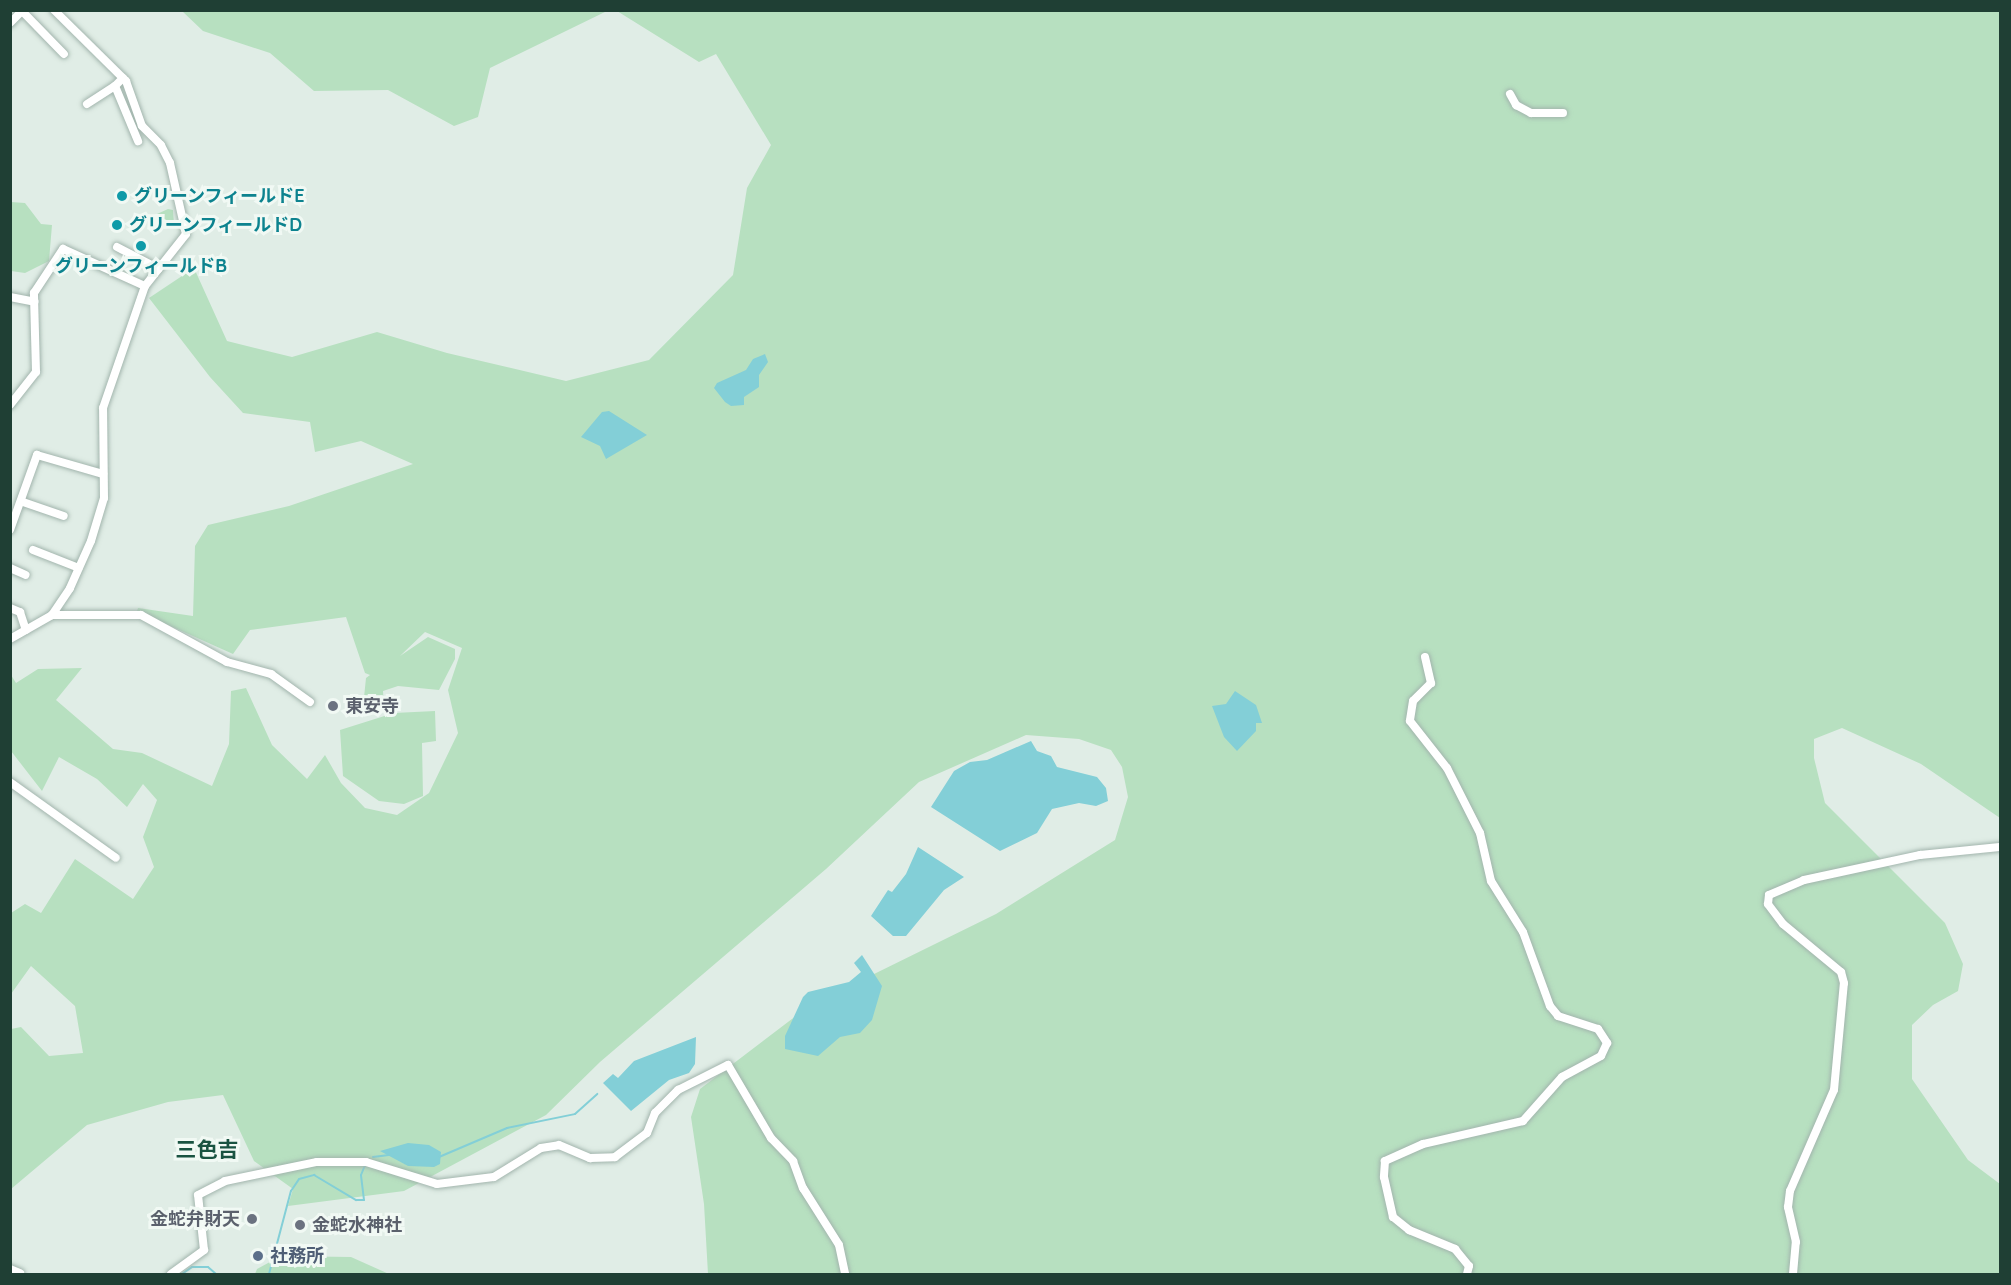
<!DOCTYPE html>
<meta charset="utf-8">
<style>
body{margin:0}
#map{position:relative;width:2011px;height:1285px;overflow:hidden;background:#e0ede6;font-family:Quicksand,"Noto Sans JP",sans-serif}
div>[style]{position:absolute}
.green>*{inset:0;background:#b7e0c0}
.water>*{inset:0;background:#83cfd7}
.stream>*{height:2px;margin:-1px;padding:0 1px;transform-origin:1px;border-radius:1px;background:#83cfd7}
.roads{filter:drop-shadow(0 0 2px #a2b5ad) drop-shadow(0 0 2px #a2b5ad)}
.street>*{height:8px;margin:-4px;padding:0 4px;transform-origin:4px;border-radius:4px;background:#fff}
.dots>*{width:16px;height:16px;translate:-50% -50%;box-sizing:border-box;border:3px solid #f1f9f4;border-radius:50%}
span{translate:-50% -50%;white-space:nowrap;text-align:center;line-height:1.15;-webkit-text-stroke:6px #f1f9f4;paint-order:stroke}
.culture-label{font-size:18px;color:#0d838f;font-weight:700}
.left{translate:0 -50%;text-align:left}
.worship-label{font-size:18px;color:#5b616d;font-weight:700}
.right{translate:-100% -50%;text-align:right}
.service-label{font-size:18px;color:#4e5e75;font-weight:700}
.quarter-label{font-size:21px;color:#195341;font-weight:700}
.frame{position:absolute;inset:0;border:12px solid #1f3f34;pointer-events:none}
</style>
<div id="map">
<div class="green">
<div style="clip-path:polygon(182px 11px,181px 11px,607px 11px,490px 68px,478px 117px,454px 126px,388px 90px,314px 91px,270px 53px,203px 31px)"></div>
<div style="clip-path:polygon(617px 11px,2000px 11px,2000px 818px,1921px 764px,1842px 728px,1814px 739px,1814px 758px,1825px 803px,1945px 923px,1963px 964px,1958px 991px,1933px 1005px,1912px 1025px,1912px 1079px,1968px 1160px,2000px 1184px,2000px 1274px,708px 1274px,704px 1204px,691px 1117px,700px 1089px,809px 1006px,996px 914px,1115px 840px,1128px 797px,1122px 767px,1111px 750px,1079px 739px,1026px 735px,919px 782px,826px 869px,600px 1062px,546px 1115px,404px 1191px,288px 1206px,293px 1189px,254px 1161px,223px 1095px,168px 1102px,87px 1125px,11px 1189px,11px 1029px,21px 1027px,49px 1056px,83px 1053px,75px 1006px,31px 966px,11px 994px,11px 913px,25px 904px,41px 913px,75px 859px,133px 899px,154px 867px,143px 837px,157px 800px,143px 784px,127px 807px,97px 779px,59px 757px,42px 791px,11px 751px,11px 675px,16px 683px,38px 669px,82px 668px,56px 700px,113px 749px,142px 753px,212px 786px,229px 744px,231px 691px,246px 688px,272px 745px,307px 779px,325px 755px,341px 783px,365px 808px,397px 815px,429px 793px,458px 733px,448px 690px,462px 648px,425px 632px,400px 656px,428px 637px,455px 649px,455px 659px,439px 690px,398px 686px,383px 691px,384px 708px,363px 707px,366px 678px,370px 675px,365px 673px,346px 617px,250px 630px,233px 654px,137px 611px,138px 608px,193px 616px,195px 546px,208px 525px,289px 506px,413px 464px,361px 441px,315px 452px,310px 422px,243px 413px,210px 377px,149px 298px,194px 268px,227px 341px,292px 357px,377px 332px,447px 353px,566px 381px,649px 360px,733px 275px,747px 188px,771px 145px,716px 54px,699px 62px)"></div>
<div style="clip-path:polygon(11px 202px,25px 203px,41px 224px,52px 225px,49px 261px,25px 273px,11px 271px)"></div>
<div style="clip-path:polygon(168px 209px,173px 210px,174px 225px,157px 214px)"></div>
<div style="clip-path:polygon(435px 711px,436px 741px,422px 743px,423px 796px,404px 804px,379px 801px,343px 776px,340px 730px,394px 713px)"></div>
<div style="clip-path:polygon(281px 1256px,351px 1257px,389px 1274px,255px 1274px,257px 1269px)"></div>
</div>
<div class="water">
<div style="clip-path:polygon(765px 354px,768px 362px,759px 375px,759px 387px,744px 397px,744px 405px,731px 406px,725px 402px,714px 388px,717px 383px,746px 370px,753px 359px)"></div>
<div style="clip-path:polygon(609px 411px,647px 435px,606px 459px,600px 446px,581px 437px,602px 412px)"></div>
<div style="clip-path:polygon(1235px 691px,1256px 705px,1262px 723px,1256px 723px,1256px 731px,1237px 751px,1224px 737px,1212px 706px,1226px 704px)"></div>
<div style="clip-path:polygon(1031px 741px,1037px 751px,1051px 756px,1057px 767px,1097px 777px,1106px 788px,1108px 801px,1096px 806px,1079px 803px,1052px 809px,1037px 833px,1000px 851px,931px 807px,954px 771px,970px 762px,987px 760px)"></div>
<div style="clip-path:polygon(918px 847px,964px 877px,944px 890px,906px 936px,893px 936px,871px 916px,888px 890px,892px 892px,906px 874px)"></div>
<div style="clip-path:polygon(862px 955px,882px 986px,872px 1020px,860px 1033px,840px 1037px,818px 1056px,785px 1049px,785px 1036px,803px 997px,808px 992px,849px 982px,861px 972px,854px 963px)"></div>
<div style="clip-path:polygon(696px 1037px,695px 1064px,689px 1073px,669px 1080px,631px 1111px,603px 1083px,613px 1074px,618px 1078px,634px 1061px)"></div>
<div style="clip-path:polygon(408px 1143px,429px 1145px,441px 1152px,440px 1164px,434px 1167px,408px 1166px,380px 1151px)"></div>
</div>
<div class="stream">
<div style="left:373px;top:1157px;width:16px;rotate:-7deg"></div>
<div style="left:439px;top:1157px;width:74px;rotate:-23.1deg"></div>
<div style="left:507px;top:1128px;width:69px;rotate:-11.6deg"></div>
<div style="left:575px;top:1114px;width:30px;rotate:-42deg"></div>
<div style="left:182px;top:1274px;width:12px;rotate:-35deg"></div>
<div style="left:192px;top:1267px;width:16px"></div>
<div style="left:208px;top:1267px;width:11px;rotate:41deg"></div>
<div style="left:269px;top:1274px;width:86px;rotate:-75.2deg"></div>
<div style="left:291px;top:1191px;width:14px;rotate:-56deg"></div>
<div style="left:299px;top:1179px;width:16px;rotate:-15deg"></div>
<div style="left:314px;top:1175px;width:49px;rotate:30.8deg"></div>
<div style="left:356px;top:1200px;width:8px"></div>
<div style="left:364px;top:1200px;width:25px;rotate:-97deg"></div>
<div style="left:361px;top:1175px;width:11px;rotate:-68deg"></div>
</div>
<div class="roads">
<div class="street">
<div style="left:22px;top:11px;width:60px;rotate:45.7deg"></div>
<div style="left:10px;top:23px;width:18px;rotate:-45deg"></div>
<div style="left:123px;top:78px;width:11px;rotate:135deg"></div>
<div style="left:115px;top:86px;width:60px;rotate:67.3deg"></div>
<div style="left:1510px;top:94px;width:13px;rotate:61deg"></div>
<div style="left:1516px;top:105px;width:17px;rotate:28deg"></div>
<div style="left:1531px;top:113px;width:32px"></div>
<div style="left:87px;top:104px;width:33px;rotate:-33deg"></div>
<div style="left:117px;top:247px;width:47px;rotate:27.6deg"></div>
<div style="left:10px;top:297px;width:25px;rotate:11deg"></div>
<div style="left:10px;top:405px;width:42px;rotate:-51.8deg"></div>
<div style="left:36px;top:372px;width:79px;rotate:-91.5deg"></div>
<div style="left:34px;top:293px;width:53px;rotate:-56.6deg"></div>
<div style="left:63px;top:249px;width:90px;rotate:24.3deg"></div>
<div style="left:23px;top:502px;width:43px;rotate:18.9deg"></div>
<div style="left:10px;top:530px;width:80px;rotate:-70.2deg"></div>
<div style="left:37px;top:455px;width:69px;rotate:16.1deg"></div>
<div style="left:33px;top:550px;width:49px;rotate:21.4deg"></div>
<div style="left:10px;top:568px;width:17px;rotate:24deg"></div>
<div style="left:10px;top:608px;width:11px;rotate:22deg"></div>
<div style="left:20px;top:612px;width:19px;rotate:72deg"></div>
<div style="left:52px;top:615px;width:89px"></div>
<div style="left:141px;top:615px;width:98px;rotate:28.7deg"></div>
<div style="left:227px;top:662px;width:46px;rotate:15.3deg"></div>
<div style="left:271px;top:674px;width:48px;rotate:35.7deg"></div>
<div style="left:10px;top:639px;width:48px;rotate:-29.7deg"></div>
<div style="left:52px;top:615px;width:32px;rotate:-56deg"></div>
<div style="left:70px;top:588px;width:51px;rotate:-65.9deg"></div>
<div style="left:91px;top:541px;width:45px;rotate:-73.2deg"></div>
<div style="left:104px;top:498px;width:90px;rotate:-90.6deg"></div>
<div style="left:103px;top:408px;width:129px;rotate:-71deg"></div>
<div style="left:145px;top:286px;width:66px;rotate:-51.7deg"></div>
<div style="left:186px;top:234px;width:73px;rotate:-102.7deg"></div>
<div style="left:170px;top:163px;width:20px;rotate:-117deg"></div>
<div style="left:161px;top:145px;width:27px;rotate:-135deg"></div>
<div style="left:142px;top:126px;width:48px;rotate:-109.6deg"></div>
<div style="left:126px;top:81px;width:101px;rotate:-135.4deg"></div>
<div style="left:1425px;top:657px;width:27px;rotate:77deg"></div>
<div style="left:1431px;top:683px;width:25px;rotate:135deg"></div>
<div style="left:1413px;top:701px;width:20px;rotate:99deg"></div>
<div style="left:1410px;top:721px;width:60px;rotate:51.8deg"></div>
<div style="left:1447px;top:768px;width:73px;rotate:63.1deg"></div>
<div style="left:1480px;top:833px;width:49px;rotate:77.1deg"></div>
<div style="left:1491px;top:881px;width:60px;rotate:57.9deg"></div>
<div style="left:1523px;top:932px;width:79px;rotate:70deg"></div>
<div style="left:1550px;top:1006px;width:13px;rotate:51deg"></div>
<div style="left:1558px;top:1016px;width:42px;rotate:18deg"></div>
<div style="left:1598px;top:1029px;width:17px;rotate:57deg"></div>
<div style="left:1607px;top:1043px;width:14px;rotate:115deg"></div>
<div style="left:1601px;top:1056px;width:44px;rotate:151.7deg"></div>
<div style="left:1562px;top:1077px;width:59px;rotate:131.6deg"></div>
<div style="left:1523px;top:1121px;width:103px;rotate:167deg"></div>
<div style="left:1423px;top:1144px;width:42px;rotate:155.9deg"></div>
<div style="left:1385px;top:1161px;width:16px;rotate:94deg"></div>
<div style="left:1384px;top:1177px;width:41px;rotate:77.3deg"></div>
<div style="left:1393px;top:1217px;width:21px;rotate:39deg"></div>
<div style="left:1409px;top:1230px;width:50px;rotate:22.4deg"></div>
<div style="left:1455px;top:1249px;width:22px;rotate:51deg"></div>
<div style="left:1469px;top:1266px;width:8px;rotate:104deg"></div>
<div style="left:10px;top:782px;width:130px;rotate:35.6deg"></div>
<div style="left:10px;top:1269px;width:11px;rotate:22deg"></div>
<div style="left:171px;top:1274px;width:41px;rotate:-36deg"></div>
<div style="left:204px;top:1250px;width:55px;rotate:-96.2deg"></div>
<div style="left:198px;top:1195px;width:30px;rotate:-27deg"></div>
<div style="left:225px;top:1181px;width:94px;rotate:-11.7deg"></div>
<div style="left:317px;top:1162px;width:49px"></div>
<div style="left:366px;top:1162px;width:74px;rotate:17.2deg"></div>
<div style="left:437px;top:1184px;width:57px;rotate:-7deg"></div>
<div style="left:494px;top:1177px;width:55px;rotate:-31.7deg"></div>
<div style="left:541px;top:1148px;width:18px;rotate:-9deg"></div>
<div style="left:559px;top:1145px;width:34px;rotate:23deg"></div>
<div style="left:590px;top:1158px;width:25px;rotate:-2deg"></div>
<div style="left:615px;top:1157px;width:40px;rotate:-37deg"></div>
<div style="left:647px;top:1133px;width:22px;rotate:-68deg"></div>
<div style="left:655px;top:1113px;width:33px;rotate:-45deg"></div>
<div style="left:678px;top:1090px;width:56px;rotate:-26.6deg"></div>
<div style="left:728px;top:1065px;width:85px;rotate:59.5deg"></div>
<div style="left:771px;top:1138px;width:32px;rotate:46deg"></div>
<div style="left:793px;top:1161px;width:29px;rotate:70deg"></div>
<div style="left:803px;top:1188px;width:67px;rotate:57.7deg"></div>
<div style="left:839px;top:1245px;width:30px;rotate:78deg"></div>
<div style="left:1793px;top:1274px;width:32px;rotate:-85deg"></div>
<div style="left:1796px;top:1242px;width:36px;rotate:-103deg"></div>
<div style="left:1788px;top:1207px;width:16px;rotate:-83deg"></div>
<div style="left:1790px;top:1191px;width:110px;rotate:-66.5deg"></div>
<div style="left:1834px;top:1090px;width:107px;rotate:-84.7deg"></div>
<div style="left:1844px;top:983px;width:11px;rotate:-105deg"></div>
<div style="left:1841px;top:972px;width:75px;rotate:-140.4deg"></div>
<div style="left:1783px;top:924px;width:25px;rotate:-127deg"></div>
<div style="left:1768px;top:904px;width:9px;rotate:-84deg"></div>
<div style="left:1769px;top:895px;width:38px;rotate:-23deg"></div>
<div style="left:1804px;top:880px;width:119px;rotate:-12.2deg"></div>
<div style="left:1920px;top:855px;width:80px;rotate:-5.7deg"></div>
</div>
</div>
<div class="dots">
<div style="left:122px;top:196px;background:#0f9aa8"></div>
<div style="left:117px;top:225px;background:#0f9aa8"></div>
<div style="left:141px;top:246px;background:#0f9aa8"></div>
<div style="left:333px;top:706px;background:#6b7280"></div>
<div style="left:252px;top:1219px;background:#6b7280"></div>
<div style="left:300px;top:1225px;background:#6b7280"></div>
<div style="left:258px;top:1256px;background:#5c6f8a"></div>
</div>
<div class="culture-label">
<span class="left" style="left:134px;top:196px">グリーンフィールドE</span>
<span class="left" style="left:129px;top:225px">グリーンフィールドD</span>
<span style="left:141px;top:266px">グリーンフィールドB</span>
</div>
<div class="worship-label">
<span class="left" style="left:345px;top:706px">東安寺</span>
<span class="right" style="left:240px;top:1219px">金蛇弁財天</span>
<span class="left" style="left:312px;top:1225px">金蛇水神社</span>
</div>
<div class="service-label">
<span class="left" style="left:270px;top:1256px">社務所</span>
</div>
<div class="quarter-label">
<span style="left:207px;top:1149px">三色吉</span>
</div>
<div class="frame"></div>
</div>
